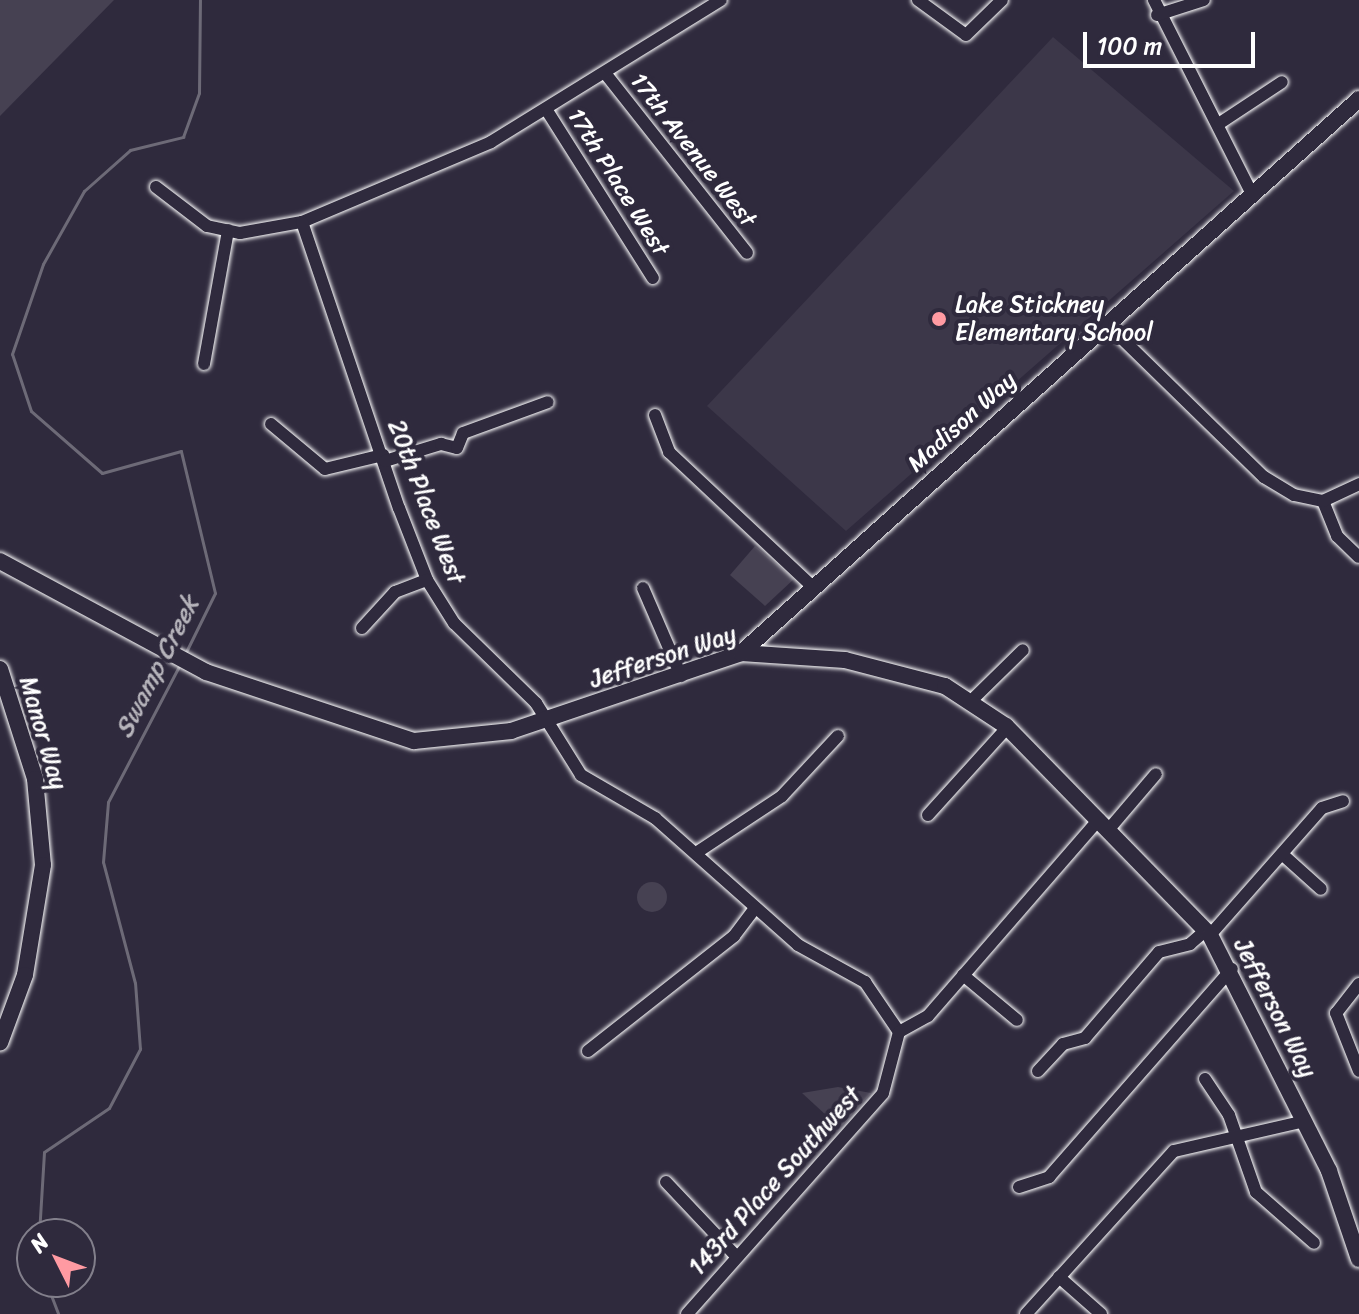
<!DOCTYPE html>
<style>
body{margin:0}
#map{position:relative;width:1359px;height:1314px;overflow:hidden;background:#2f2a3d;font-family:Sriracha,sans-serif}
div>[style]{position:absolute}
.built>*{inset:0;background:#3c3749}
.green>*{inset:0;background:#464152}
.round{border-radius:50%}
.stream>*{height:3px;margin:-1.5px;padding:0 1.5px;transform-origin:1.5px;border-radius:1.5px;background:#6d6a77}
.roads{filter:drop-shadow(0 0 2px #fff) drop-shadow(0 0 2px #fff)}
.minor>*{height:12px;margin:-6px;padding:0 6px;transform-origin:6px;border-radius:6px;background:#2f2a3d}
.tertiary>*{height:16px;margin:-8px;padding:0 8px;transform-origin:8px;border-radius:8px;background:#2f2a3d}
.dots>*{width:22px;height:22px;translate:-50% -50%;box-sizing:border-box;border:4px solid #2f2a3d;border-radius:50%}
span{translate:-50% -50%;white-space:nowrap;text-align:center;line-height:1.15;-webkit-text-stroke:8px #2f2a3d;paint-order:stroke}
.street-label{font-size:24px;color:#fff}
.poi-label{font-size:24px;color:#fff}
.left{translate:0 -50%;text-align:left}
.water-label{font-size:26px;color:#b6b4bb;font-style:italic}
.north{position:absolute;left:16px;top:1218px;width:80px;height:80px;box-sizing:border-box;background:#2f2a3d;border:2px solid #827f8b;border-radius:50%;rotate:312deg;font-size:22px;font-weight:700;line-height:32px;text-align:center;color:#fff}
.north::after{content:'';display:block;margin:auto;width:28px;height:36px;background:#ff9aa2;clip-path:polygon(50% 0,100% 100%,50% 72%,0 100%)}
.scale{position:absolute;left:1083px;top:32px;width:172px;height:36px;box-sizing:border-box;border:4px solid #fff;border-top:0;padding-left:10px;font-size:24px;line-height:28px;white-space:nowrap;color:#fff;-webkit-text-stroke:6px #2f2a3d;paint-order:stroke}
</style>
<div id="map">
<div class="built">
<div style="clip-path:polygon(1053px 37px,1234px 191px,846px 531px,707px 406px)"></div>
</div>
<div class="green">
<div style="clip-path:polygon(0 0,114px 0,0 116px)"></div>
<div style="clip-path:polygon(755px 546px,794px 579px,765px 606px,730px 575px)"></div>
<div class="round" style="left:637px;top:882px;width:30px;height:30px"></div>
<div style="clip-path:polygon(838px 1087px,871px 1093px,840px 1128px,802px 1093px)"></div>
</div>
<div class="stream">
<div style="left:185px;top:654px;width:68px;rotate:-63.8deg"></div>
<div style="left:215px;top:593px;width:146px;rotate:-103.5deg"></div>
<div style="left:181px;top:451px;width:82px;rotate:164.4deg"></div>
<div style="left:102px;top:473px;width:94px;rotate:-138.9deg"></div>
<div style="left:31px;top:411px;width:60px;rotate:-108.4deg"></div>
<div style="left:12px;top:354px;width:95px;rotate:-71deg"></div>
<div style="left:43px;top:264px;width:84px;rotate:-60.7deg"></div>
<div style="left:84px;top:191px;width:62px;rotate:-41.7deg"></div>
<div style="left:130px;top:150px;width:55px;rotate:-13.8deg"></div>
<div style="left:183px;top:137px;width:47px;rotate:-70deg"></div>
<div style="left:199px;top:93px;width:93px;rotate:-89.4deg"></div>
<div style="left:39px;top:1234px;width:82px;rotate:-86.5deg"></div>
<div style="left:44px;top:1152px;width:78px;rotate:-34.1deg"></div>
<div style="left:109px;top:1108px;width:67px;rotate:-62.3deg"></div>
<div style="left:140px;top:1049px;width:66px;rotate:-94.3deg"></div>
<div style="left:135px;top:983px;width:125px;rotate:-104.8deg"></div>
<div style="left:103px;top:862px;width:60px;rotate:-85.2deg"></div>
<div style="left:108px;top:802px;width:156px;rotate:-62.4deg"></div>
<div style="left:46px;top:1282px;width:34px;rotate:69deg"></div>
</div>
<div class="roads">
<div class="minor">
<div style="left:918px;top:0;width:59px;rotate:36.1deg"></div>
<div style="left:966px;top:35px;width:50px;rotate:-44.2deg"></div>
<div style="left:1154px;top:0;width:217px;rotate:63.2deg"></div>
<div style="left:1157px;top:15px;width:49px;rotate:-17.7deg"></div>
<div style="left:605px;top:73px;width:229px;rotate:51.7deg"></div>
<div style="left:546px;top:109px;width:200px;rotate:57.7deg"></div>
<div style="left:1220px;top:123px;width:74px;rotate:-33.5deg"></div>
<div style="left:156px;top:187px;width:64px;rotate:37.4deg"></div>
<div style="left:207px;top:226px;width:34px;rotate:12deg"></div>
<div style="left:240px;top:233px;width:63px;rotate:-10.1deg"></div>
<div style="left:302px;top:222px;width:205px;rotate:-22.9deg"></div>
<div style="left:491px;top:142px;width:270px;rotate:-31.7deg"></div>
<div style="left:302px;top:222px;width:302px;rotate:71.3deg"></div>
<div style="left:399px;top:508px;width:77px;rotate:68.7deg"></div>
<div style="left:427px;top:580px;width:51px;rotate:57.9deg"></div>
<div style="left:454px;top:623px;width:115px;rotate:44.3deg"></div>
<div style="left:536px;top:703px;width:85px;rotate:58deg"></div>
<div style="left:581px;top:775px;width:86px;rotate:30.2deg"></div>
<div style="left:655px;top:818px;width:191px;rotate:41.6deg"></div>
<div style="left:798px;top:945px;width:77px;rotate:28.9deg"></div>
<div style="left:865px;top:982px;width:60px;rotate:55.8deg"></div>
<div style="left:1108px;top:325px;width:218px;rotate:44.3deg"></div>
<div style="left:1264px;top:477px;width:35px;rotate:31deg"></div>
<div style="left:1294px;top:495px;width:30px;rotate:12deg"></div>
<div style="left:204px;top:364px;width:136px;rotate:-79.8deg"></div>
<div style="left:655px;top:415px;width:40px;rotate:69deg"></div>
<div style="left:669px;top:452px;width:199px;rotate:43.2deg"></div>
<div style="left:271px;top:424px;width:70px;rotate:39.8deg"></div>
<div style="left:325px;top:469px;width:60px;rotate:-13.6deg"></div>
<div style="left:385px;top:461px;width:59px;rotate:-16.9deg"></div>
<div style="left:441px;top:444px;width:16px;rotate:14deg"></div>
<div style="left:457px;top:448px;width:16px;rotate:-68deg"></div>
<div style="left:463px;top:433px;width:90px;rotate:-20deg"></div>
<div style="left:1323px;top:501px;width:38px;rotate:68deg"></div>
<div style="left:1337px;top:536px;width:30px;rotate:44deg"></div>
<div style="left:1323px;top:501px;width:40px;rotate:-25deg"></div>
<div style="left:643px;top:588px;width:96px;rotate:66.6deg"></div>
<div style="left:362px;top:628px;width:49px;rotate:-47.5deg"></div>
<div style="left:395px;top:592px;width:34px;rotate:-21deg"></div>
<div style="left:972px;top:700px;width:71px;rotate:-44.4deg"></div>
<div style="left:928px;top:815px;width:118px;rotate:-47.8deg"></div>
<div style="left:1109px;top:829px;width:72px;rotate:-49.5deg"></div>
<div style="left:696px;top:853px;width:103px;rotate:-33.5deg"></div>
<div style="left:782px;top:796px;width:82px;rotate:-47deg"></div>
<div style="left:1282px;top:854px;width:52px;rotate:41.9deg"></div>
<div style="left:1210px;top:935px;width:169px;rotate:-48.6deg"></div>
<div style="left:1322px;top:808px;width:22px;rotate:-18deg"></div>
<div style="left:963px;top:975px;width:70px;rotate:39.8deg"></div>
<div style="left:1359px;top:984px;width:37px;rotate:128deg"></div>
<div style="left:1336px;top:1013px;width:62px;rotate:68.4deg"></div>
<div style="left:588px;top:1051px;width:186px;rotate:-38.2deg"></div>
<div style="left:734px;top:936px;width:35px;rotate:-53deg"></div>
<div style="left:1038px;top:1071px;width:37px;rotate:-47deg"></div>
<div style="left:1063px;top:1044px;width:23px;rotate:-15deg"></div>
<div style="left:1085px;top:1038px;width:113px;rotate:-49.3deg"></div>
<div style="left:1159px;top:952px;width:32px;rotate:-14deg"></div>
<div style="left:1190px;top:944px;width:21px;rotate:-41deg"></div>
<div style="left:1205px;top:1079px;width:43px;rotate:56.3deg"></div>
<div style="left:1229px;top:1115px;width:82px;rotate:70.7deg"></div>
<div style="left:1256px;top:1192px;width:77px;rotate:41.3deg"></div>
<div style="left:666px;top:1182px;width:103px;rotate:46.6deg"></div>
<div style="left:1019px;top:1187px;width:32px;rotate:-18deg"></div>
<div style="left:1049px;top:1177px;width:277px;rotate:-48.7deg"></div>
<div style="left:1059px;top:1277px;width:56px;rotate:41.4deg"></div>
<div style="left:687px;top:1314px;width:295px;rotate:-48.4deg"></div>
<div style="left:883px;top:1093px;width:63px;rotate:-75.3deg"></div>
<div style="left:899px;top:1032px;width:33px;rotate:-29deg"></div>
<div style="left:928px;top:1016px;width:261px;rotate:-49deg"></div>
<div style="left:1026px;top:1314px;width:220px;rotate:-47.8deg"></div>
<div style="left:1174px;top:1151px;width:134px;rotate:-12.9deg"></div>
</div>
<div class="tertiary">
<div style="left:0;top:561px;width:234px;rotate:28.3deg"></div>
<div style="left:206px;top:672px;width:219px;rotate:18.4deg"></div>
<div style="left:414px;top:741px;width:98px;rotate:-5.9deg"></div>
<div style="left:511px;top:731px;width:243px;rotate:-18.7deg"></div>
<div style="left:741px;top:653px;width:104px;rotate:3.9deg"></div>
<div style="left:845px;top:660px;width:103px;rotate:14.6deg"></div>
<div style="left:945px;top:686px;width:73px;rotate:33.3deg"></div>
<div style="left:1006px;top:726px;width:292px;rotate:45.7deg"></div>
<div style="left:1210px;top:935px;width:264px;rotate:63.2deg"></div>
<div style="left:1329px;top:1171px;width:93px;rotate:71.2deg"></div>
<div style="left:741px;top:653px;width:830px;rotate:-41.87deg"></div>
<div style="left:0;top:669px;width:115px;rotate:72.3deg"></div>
<div style="left:35px;top:779px;width:86px;rotate:84.7deg"></div>
<div style="left:43px;top:865px;width:111px;rotate:99.3deg"></div>
<div style="left:25px;top:975px;width:72px;rotate:110.2deg"></div>
</div>
</div>
<div class="dots">
<div style="left:939px;top:319px;background:#ff9aa2"></div>
</div>
<div class="street-label">
<span style="left:693px;top:150px;rotate:52deg">17th Avenue West</span>
<span style="left:618px;top:182px;rotate:58deg">17th Place West</span>
<span style="left:962px;top:422px;rotate:-42deg">Madison Way</span>
<span style="left:426px;top:502px;rotate:69deg">20th Place West</span>
<span style="left:663px;top:657px;rotate:-18deg">Jefferson Way</span>
<span style="left:43px;top:733px;rotate:74deg">Manor Way</span>
<span style="left:1275px;top:1008px;rotate:63deg">Jefferson Way</span>
<span style="left:775px;top:1181px;rotate:-48deg">143rd Place Southwest</span>
</div>
<div class="poi-label">
<span class="left" style="left:955px;top:319px">Lake Stickney<br>Elementary School</span>
</div>
<div class="water-label">
<span style="left:157px;top:667px;rotate:-63deg">Swamp Creek</span>
</div>
<div class="north">N</div>
<div class="scale">100 m</div>
</div>
